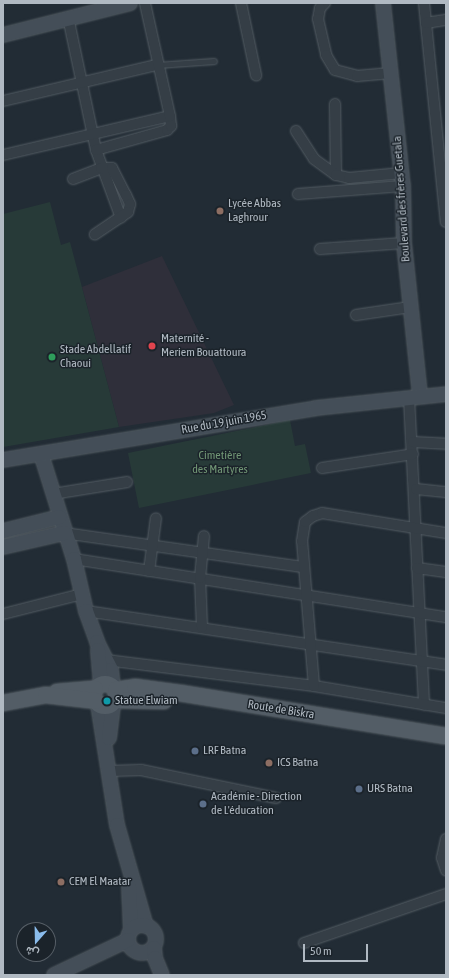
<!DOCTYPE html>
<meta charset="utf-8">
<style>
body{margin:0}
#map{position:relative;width:449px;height:978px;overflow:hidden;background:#222c35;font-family:"Asap Condensed",Vazirmatn,sans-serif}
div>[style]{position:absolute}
.medical>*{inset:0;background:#2f2f3a}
.green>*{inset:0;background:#273a38}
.roads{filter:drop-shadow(0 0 1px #535c63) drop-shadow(0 0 1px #535c63)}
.lane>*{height:5px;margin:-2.5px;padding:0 2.5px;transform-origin:2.5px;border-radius:2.5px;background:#353e46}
.street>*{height:10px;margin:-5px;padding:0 5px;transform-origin:5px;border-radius:5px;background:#353e46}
.secondary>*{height:14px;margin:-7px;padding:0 7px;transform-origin:7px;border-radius:7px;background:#444e58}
.secondary>.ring{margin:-7px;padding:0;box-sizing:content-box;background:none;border:14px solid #444e58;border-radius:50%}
.primary>*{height:16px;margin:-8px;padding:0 8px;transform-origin:8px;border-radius:8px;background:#535d66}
.primary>.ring{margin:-8px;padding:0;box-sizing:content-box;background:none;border:16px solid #535d66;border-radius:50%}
.dots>*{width:11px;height:11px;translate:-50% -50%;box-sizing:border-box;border:2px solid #1b232a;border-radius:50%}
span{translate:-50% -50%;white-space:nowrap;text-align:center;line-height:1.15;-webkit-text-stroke:3px #1b232a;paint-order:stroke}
.street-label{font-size:12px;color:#b0b9c2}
.poi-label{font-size:12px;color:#b0b9c2}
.left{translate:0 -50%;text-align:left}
.park-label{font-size:12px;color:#719675}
.frame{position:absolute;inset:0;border:4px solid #b0b9c2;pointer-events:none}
.north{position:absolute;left:16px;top:922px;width:40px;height:40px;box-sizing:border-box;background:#1b232a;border:1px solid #575f67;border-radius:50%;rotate:200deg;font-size:11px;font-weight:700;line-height:16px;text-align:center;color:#b0b9c2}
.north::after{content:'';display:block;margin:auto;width:14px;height:18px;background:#8abcec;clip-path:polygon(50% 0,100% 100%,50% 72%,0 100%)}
.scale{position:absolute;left:303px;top:944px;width:65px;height:18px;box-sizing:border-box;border:2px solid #b0b9c2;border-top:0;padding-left:5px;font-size:12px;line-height:14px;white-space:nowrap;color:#b0b9c2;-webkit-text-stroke:3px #1b232a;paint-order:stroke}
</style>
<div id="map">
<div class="medical">
<div style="clip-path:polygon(162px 256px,234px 405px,214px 413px,119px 427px,82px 287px)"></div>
</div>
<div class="green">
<div style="clip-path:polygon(50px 202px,61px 245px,70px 242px,119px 427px,3px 447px,3px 214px)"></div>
<div style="clip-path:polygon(290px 420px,295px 446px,305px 444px,311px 473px,139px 508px,128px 453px)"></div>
</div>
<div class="roads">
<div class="lane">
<div style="left:157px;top:65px;width:57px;rotate:-4deg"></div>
</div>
<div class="street">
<div style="left:241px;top:3px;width:74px;rotate:78.2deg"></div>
<div style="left:325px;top:3px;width:7px;rotate:135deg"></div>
<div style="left:320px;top:8px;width:11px;rotate:100deg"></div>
<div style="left:318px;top:19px;width:37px;rotate:77deg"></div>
<div style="left:326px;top:55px;width:17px;rotate:59deg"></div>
<div style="left:335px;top:70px;width:23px;rotate:15deg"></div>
<div style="left:357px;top:76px;width:34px;rotate:-5deg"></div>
<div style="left:424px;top:3px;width:220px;rotate:84.3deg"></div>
<div style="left:68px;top:17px;width:136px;rotate:78.1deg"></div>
<div style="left:96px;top:150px;width:72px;rotate:69.8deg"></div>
<div style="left:426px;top:23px;width:20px;rotate:-9deg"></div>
<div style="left:3px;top:101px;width:158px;rotate:-13.2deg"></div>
<div style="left:335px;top:104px;width:71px;rotate:89.2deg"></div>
<div style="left:296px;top:131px;width:33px;rotate:57deg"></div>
<div style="left:314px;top:159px;width:27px;rotate:36deg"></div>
<div style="left:336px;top:175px;width:13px;rotate:13deg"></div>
<div style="left:349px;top:178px;width:53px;rotate:-5.4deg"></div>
<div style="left:96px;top:150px;width:74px;rotate:-15.7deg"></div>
<div style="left:167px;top:130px;width:6px;rotate:-45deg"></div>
<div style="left:171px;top:126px;width:10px;rotate:-96deg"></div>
<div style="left:3px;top:155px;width:171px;rotate:-13.1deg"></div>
<div style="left:170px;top:116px;width:116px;rotate:-102.5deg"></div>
<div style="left:73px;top:179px;width:30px;rotate:-21deg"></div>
<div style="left:101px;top:168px;width:11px"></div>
<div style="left:112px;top:168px;width:30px;rotate:63deg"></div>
<div style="left:126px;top:195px;width:10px;rotate:66deg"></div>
<div style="left:130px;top:204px;width:8px;rotate:104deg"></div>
<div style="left:128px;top:212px;width:40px;rotate:146deg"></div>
<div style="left:298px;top:194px;width:105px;rotate:-4.4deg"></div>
<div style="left:320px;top:249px;width:84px;rotate:-4.1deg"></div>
<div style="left:356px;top:315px;width:55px;rotate:-8.4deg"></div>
<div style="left:409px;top:397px;width:308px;rotate:87.2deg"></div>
<div style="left:413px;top:442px;width:33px;rotate:3deg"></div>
<div style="left:322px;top:468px;width:92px;rotate:-8.7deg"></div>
<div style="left:416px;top:489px;width:30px;rotate:6deg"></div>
<div style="left:53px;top:494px;width:75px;rotate:-9.2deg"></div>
<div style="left:64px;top:533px;width:241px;rotate:8.1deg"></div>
<div style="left:74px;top:559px;width:376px;rotate:8.9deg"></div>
<div style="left:417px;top:568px;width:29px;rotate:8deg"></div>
<div style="left:149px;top:571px;width:53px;rotate:-82.5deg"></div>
<div style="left:86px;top:611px;width:364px;rotate:8.5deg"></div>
<div style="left:3px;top:614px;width:81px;rotate:-14.2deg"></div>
<div style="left:202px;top:627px;width:49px;rotate:-92.3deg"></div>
<div style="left:200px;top:578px;width:42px;rotate:-84.6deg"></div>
<div style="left:106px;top:660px;width:210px;rotate:7.1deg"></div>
<div style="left:314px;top:686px;width:134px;rotate:9.5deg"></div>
<div style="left:314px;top:686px;width:145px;rotate:-94.7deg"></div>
<div style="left:302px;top:541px;width:19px;rotate:-81deg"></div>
<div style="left:305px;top:522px;width:10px;rotate:-37deg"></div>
<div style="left:313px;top:516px;width:9px;rotate:-18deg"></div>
<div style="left:322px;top:513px;width:126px;rotate:9.2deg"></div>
<div style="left:110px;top:771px;width:31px;rotate:-2deg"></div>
<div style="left:141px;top:770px;width:138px;rotate:11.7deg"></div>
<div style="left:446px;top:839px;width:19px;rotate:102deg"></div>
<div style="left:442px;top:858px;width:13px;rotate:72deg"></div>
<div style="left:304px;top:943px;width:150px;rotate:-19deg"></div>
</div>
<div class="secondary">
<div style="left:383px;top:3px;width:184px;rotate:83.8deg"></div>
<div style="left:403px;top:186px;width:57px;rotate:89deg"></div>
<div style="left:404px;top:243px;width:154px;rotate:84deg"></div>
<div style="left:3px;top:35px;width:131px;rotate:-14.1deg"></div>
<div style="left:41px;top:454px;width:110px;rotate:72.6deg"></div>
<div style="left:74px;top:559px;width:53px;rotate:77deg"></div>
<div style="left:86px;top:611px;width:33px;rotate:70deg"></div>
<div style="left:97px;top:642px;width:31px;rotate:63deg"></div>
<div style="left:111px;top:670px;width:16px;rotate:83deg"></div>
<div style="left:3px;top:460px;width:317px;rotate:-9.4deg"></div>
<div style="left:316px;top:408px;width:131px;rotate:-6.1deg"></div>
<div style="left:3px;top:531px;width:58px;rotate:-14deg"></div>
<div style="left:3px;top:547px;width:63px;rotate:-12.9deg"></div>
<div style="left:98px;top:650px;width:34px;rotate:85deg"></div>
<div style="left:98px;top:704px;width:122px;rotate:81.1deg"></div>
<div style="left:117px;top:825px;width:105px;rotate:74deg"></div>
<div style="left:109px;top:738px;width:35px;rotate:-83deg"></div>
<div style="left:129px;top:886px;width:44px;rotate:87.4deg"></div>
<div class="ring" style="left:128px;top:925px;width:14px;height:14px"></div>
<div style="left:154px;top:948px;width:10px;rotate:84deg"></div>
<div style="left:155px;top:958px;width:18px;rotate:68deg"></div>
<div style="left:54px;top:975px;width:82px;rotate:-25.3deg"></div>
</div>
<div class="primary">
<div class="ring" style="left:94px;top:684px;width:6px;height:6px"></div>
<div style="left:116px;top:690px;width:19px;rotate:-9deg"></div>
<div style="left:135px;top:687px;width:45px;rotate:7.6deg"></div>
<div style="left:180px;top:693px;width:269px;rotate:9.2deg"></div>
<div style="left:57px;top:692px;width:38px;rotate:-5deg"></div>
<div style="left:116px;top:700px;width:48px;rotate:1.2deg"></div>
<div style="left:3px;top:703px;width:44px;rotate:-10.5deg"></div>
<div style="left:46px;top:695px;width:50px;rotate:6.8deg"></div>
</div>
</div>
<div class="dots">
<div style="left:220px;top:211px;background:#8d6e63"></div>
<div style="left:152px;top:346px;background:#e0444e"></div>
<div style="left:52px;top:357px;background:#2e9e5b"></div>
<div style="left:107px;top:701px;background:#0f9aa8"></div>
<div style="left:195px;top:751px;background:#5c6f8a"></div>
<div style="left:269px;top:763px;background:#8d6e63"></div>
<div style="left:359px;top:789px;background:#5c6f8a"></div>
<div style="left:203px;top:804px;background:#5c6f8a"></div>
<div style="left:61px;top:882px;background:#8d6e63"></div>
</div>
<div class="street-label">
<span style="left:402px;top:199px;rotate:-94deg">Boulevard des frères Guetala</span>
<span style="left:224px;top:423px;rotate:-10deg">Rue du 19 juin 1965</span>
<span style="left:281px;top:710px;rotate:9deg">Route de Biskra</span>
</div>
<div class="poi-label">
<span class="left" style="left:228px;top:211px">Lycée Abbas<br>Laghrour</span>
<span class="left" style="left:161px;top:346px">Maternité -<br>Meriem Bouattoura</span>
<span class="left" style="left:60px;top:357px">Stade Abdellatif<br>Chaoui</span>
<span class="left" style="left:115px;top:701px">Statue Elwiam</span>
<span class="left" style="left:203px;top:751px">LRF Batna</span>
<span class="left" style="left:277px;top:763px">ICS Batna</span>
<span class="left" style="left:367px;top:789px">URS Batna</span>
<span class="left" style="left:211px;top:804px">Académie - Direction<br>de L'éducation</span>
<span class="left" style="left:69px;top:882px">CEM El Maatar</span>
</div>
<div class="park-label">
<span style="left:220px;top:463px">Cimetière<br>des Martyres</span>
</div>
<div class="frame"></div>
<div class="north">ش</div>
<div class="scale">50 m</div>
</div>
